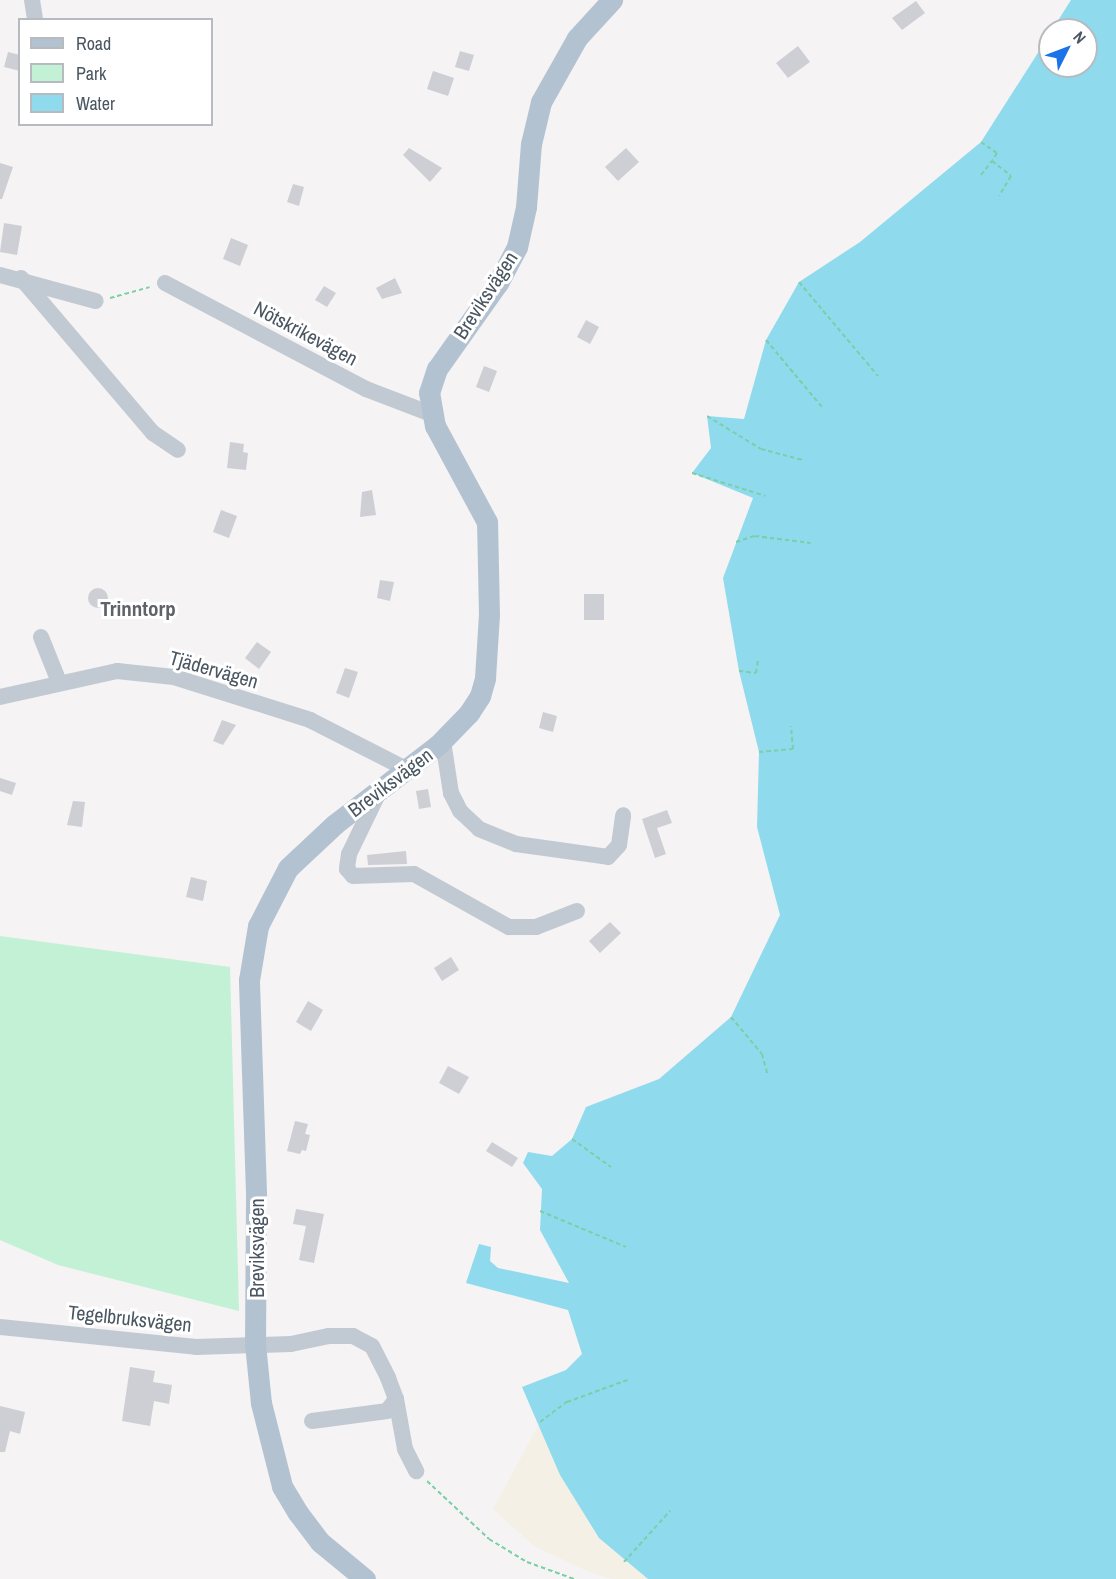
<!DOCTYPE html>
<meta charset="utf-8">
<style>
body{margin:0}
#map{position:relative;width:1116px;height:1579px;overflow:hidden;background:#f5f3f3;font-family:"Archivo Narrow",sans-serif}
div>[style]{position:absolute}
.green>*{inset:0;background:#c3f1d5}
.sand>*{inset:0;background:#f5f0e5}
.water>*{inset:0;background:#90daee}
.building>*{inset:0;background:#cdcfd5}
.round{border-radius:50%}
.path>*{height:2px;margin-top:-1px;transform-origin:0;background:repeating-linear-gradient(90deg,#7ad0a6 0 4.5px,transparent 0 7.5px)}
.minor>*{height:16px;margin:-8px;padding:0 8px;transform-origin:8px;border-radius:8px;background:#c1cad2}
.major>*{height:21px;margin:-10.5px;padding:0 10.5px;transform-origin:10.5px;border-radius:10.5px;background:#b3c2d1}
span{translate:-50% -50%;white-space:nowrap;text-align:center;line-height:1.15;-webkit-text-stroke:6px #fff;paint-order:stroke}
.street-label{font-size:20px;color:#4a5661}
.neighbourhood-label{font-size:21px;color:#5f6368;font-weight:700}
.legend{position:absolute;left:18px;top:18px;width:195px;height:108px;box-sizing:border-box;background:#fff;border:2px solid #b7bbc0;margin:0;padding:8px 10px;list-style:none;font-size:18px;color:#4a5661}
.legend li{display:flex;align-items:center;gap:12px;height:30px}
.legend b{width:30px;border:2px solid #b7bbc0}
.north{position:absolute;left:1038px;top:18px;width:60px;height:60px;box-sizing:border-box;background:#fff;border:2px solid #b7bbc0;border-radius:50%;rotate:48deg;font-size:16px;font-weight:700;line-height:24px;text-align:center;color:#4a5661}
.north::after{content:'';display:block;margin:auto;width:21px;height:27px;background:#1a73e8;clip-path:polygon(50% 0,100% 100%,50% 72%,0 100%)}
</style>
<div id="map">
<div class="green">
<div style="clip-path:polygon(0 936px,230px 967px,239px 1311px,58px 1265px,0 1240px)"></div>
</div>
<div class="sand">
<div style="clip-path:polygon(540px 1422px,560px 1475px,599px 1538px,648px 1579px,612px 1579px,587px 1571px,534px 1546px,493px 1509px)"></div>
</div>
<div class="water">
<div style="clip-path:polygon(1071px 0,1116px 0,1116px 1579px,648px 1579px,599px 1538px,560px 1475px,522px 1387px,566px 1370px,582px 1354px,568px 1310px,466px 1283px,479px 1244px,491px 1247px,490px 1261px,498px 1268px,569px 1283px,540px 1230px,542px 1189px,523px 1163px,528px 1152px,552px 1156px,572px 1139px,586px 1107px,659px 1079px,731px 1017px,780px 915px,757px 827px,759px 752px,739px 671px,723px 578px,753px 498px,692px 473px,711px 448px,707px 416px,744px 419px,766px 340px,799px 282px,860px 242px,981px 142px,1050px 34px,1050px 66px,1086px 66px,1086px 30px,1052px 30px)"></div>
</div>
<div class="building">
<div style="clip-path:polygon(916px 1px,925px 13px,902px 30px,892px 18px)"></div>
<div style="clip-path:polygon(798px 46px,810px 62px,788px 78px,776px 63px)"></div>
<div style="clip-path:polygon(460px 51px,474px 55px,469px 71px,455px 67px)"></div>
<div style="clip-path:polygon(8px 52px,20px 55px,20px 71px,4px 67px)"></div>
<div style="clip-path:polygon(433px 71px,454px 78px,448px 96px,427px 89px)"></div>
<div style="clip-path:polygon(409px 148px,442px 168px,430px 182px,403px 155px)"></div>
<div style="clip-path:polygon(626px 148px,639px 162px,618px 181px,605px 167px)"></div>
<div style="clip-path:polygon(0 163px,13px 167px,2px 199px,0 199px)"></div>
<div style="clip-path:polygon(293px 184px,304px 187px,299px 206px,287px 202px)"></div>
<div style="clip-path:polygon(4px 223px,22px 226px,17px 255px,0 252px)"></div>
<div style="clip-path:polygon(231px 238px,248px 245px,240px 266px,223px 259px)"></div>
<div style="clip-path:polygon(395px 278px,402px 293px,382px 299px,376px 288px)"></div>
<div style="clip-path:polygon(324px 286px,336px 293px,327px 307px,315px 300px)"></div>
<div style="clip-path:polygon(586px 320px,599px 327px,590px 344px,577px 337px)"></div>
<div style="clip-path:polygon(484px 366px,497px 371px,489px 392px,476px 387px)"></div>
<div style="clip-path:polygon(230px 442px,244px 444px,243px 452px,248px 453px,246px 470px,227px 468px)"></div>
<div style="clip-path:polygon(372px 490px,376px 515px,360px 517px,362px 492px)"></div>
<div style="clip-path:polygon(221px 510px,237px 516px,229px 538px,213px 532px)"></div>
<div style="clip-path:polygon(380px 580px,394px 582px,390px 601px,377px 598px)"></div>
<div class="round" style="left:88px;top:588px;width:20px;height:20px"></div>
<div style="clip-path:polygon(584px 594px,604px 594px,604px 620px,584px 620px)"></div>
<div style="clip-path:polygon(257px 642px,271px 652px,259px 669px,245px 658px)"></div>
<div style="clip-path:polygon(345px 668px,358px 672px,349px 698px,336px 693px)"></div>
<div style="clip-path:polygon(543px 712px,557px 716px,553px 732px,539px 728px)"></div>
<div style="clip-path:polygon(222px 720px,236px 725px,223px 745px,213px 741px)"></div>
<div style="clip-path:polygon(0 778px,16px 783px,12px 795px,0 791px)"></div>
<div style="clip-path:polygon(428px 789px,431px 807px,419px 809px,416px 791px)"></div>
<div style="clip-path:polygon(73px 801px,85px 802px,82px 827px,67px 825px)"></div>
<div style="clip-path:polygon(667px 810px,672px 823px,657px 828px,666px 854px,655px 858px,642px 819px)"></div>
<div style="clip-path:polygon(406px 851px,407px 864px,368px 865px,367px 855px)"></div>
<div style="clip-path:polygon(191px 877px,207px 881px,203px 901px,186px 897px)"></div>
<div style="clip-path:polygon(610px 922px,621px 933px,600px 953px,589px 941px)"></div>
<div style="clip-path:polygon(451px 957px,459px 970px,442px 981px,434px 968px)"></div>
<div style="clip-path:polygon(308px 1001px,323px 1010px,311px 1031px,296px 1022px)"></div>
<div style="clip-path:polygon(448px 1066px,469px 1077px,459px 1094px,439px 1083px)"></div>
<div style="clip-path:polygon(295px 1121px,308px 1124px,305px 1134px,310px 1135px,306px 1151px,302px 1150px,300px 1154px,287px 1151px)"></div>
<div style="clip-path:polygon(492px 1142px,518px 1158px,512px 1167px,486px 1151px)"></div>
<div style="clip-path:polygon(296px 1209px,324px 1214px,314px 1263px,299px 1260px,306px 1226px,293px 1224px)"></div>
<div style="clip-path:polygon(130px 1367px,155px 1371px,153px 1382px,172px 1385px,169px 1404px,154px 1401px,150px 1426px,122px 1421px)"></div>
<div style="clip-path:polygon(0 1406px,25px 1412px,20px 1434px,10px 1431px,5px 1452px,0 1452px)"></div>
</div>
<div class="path">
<div style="left:1039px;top:53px;width:13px;rotate:32deg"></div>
<div style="left:981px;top:142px;width:19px;rotate:35deg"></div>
<div style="left:997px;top:153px;width:9px;rotate:122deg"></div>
<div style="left:992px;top:161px;width:24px;rotate:38deg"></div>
<div style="left:1011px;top:176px;width:23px;rotate:121deg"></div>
<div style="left:981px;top:175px;width:18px;rotate:-52deg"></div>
<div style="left:799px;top:282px;width:123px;rotate:50deg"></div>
<div style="left:110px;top:298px;width:41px;rotate:-15.4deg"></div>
<div style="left:766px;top:340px;width:87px;rotate:50.1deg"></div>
<div style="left:707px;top:416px;width:63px;rotate:31.4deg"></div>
<div style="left:761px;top:449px;width:43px;rotate:14.7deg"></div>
<div style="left:692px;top:473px;width:77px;rotate:17.3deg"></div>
<div style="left:736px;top:542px;width:20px;rotate:-18deg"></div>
<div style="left:755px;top:536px;width:56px;rotate:7.1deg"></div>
<div style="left:739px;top:671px;width:17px;rotate:7deg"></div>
<div style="left:756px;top:673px;width:13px;rotate:-81deg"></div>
<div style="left:759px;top:752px;width:34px;rotate:-5deg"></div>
<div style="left:793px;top:749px;width:23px;rotate:-95deg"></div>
<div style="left:731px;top:1017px;width:48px;rotate:50deg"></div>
<div style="left:762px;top:1054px;width:20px;rotate:75deg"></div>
<div style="left:572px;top:1139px;width:48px;rotate:35.7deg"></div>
<div style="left:540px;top:1211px;width:93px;rotate:22.7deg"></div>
<div style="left:540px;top:1422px;width:34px;rotate:-37deg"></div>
<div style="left:567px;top:1402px;width:67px;rotate:-20.1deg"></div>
<div style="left:427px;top:1481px;width:85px;rotate:43.1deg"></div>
<div style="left:489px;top:1539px;width:44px;rotate:31.2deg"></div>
<div style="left:527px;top:1562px;width:50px;rotate:19.9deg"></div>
<div style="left:624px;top:1562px;width:69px;rotate:-48deg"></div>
</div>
<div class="minor">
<div style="left:32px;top:0;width:20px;rotate:81deg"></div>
<div style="left:0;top:275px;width:99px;rotate:15.2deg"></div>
<div style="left:21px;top:278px;width:204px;rotate:49.6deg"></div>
<div style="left:153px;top:433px;width:30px;rotate:34deg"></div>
<div style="left:165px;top:283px;width:227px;rotate:27.8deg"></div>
<div style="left:366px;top:389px;width:70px;rotate:21deg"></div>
<div style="left:41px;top:637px;width:48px;rotate:68.2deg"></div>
<div style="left:0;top:697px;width:120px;rotate:-12.5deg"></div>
<div style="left:117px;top:671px;width:57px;rotate:6deg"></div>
<div style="left:174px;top:677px;width:143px;rotate:17.5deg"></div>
<div style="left:310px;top:720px;width:108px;rotate:27deg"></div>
<div style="left:443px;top:741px;width:53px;rotate:81.3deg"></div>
<div style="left:451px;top:793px;width:20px;rotate:63deg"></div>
<div style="left:460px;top:811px;width:26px;rotate:43deg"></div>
<div style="left:479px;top:829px;width:40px;rotate:22deg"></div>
<div style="left:516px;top:844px;width:93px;rotate:8deg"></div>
<div style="left:608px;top:857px;width:16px;rotate:-47deg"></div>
<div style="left:619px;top:845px;width:30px;rotate:-82deg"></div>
<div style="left:379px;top:792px;width:69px;rotate:115.8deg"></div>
<div style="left:349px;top:854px;width:15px;rotate:98deg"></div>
<div style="left:347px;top:869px;width:9px;rotate:49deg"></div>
<div style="left:353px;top:876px;width:61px;rotate:-1.9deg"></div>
<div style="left:414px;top:874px;width:109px;rotate:29.2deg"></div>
<div style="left:509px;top:927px;width:27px"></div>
<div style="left:536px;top:927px;width:44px;rotate:-21.3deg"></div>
<div style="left:0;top:1327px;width:197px;rotate:5.8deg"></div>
<div style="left:196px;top:1347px;width:95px;rotate:-1.8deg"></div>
<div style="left:291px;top:1344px;width:39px;rotate:-12deg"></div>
<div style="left:329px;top:1336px;width:24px"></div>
<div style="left:353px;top:1336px;width:21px;rotate:28deg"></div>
<div style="left:372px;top:1346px;width:36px;rotate:63deg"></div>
<div style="left:388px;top:1378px;width:22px;rotate:69deg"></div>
<div style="left:396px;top:1399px;width:51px;rotate:79.8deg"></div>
<div style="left:405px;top:1449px;width:25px;rotate:63deg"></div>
<div style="left:312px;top:1421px;width:76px;rotate:-7.6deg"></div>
<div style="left:387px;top:1411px;width:15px;rotate:-53deg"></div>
</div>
<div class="major">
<div style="left:365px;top:1579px;width:58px;rotate:-140.6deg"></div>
<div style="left:320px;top:1542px;width:36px;rotate:-127deg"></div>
<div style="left:298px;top:1513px;width:31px;rotate:-121deg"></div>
<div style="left:282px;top:1486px;width:86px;rotate:-104.2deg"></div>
<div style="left:261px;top:1403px;width:59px;rotate:-95.8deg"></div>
<div style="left:255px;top:1344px;width:151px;rotate:-89.6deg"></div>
<div style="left:256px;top:1193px;width:213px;rotate:-91.9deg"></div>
<div style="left:249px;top:980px;width:55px;rotate:-80.5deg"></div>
<div style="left:258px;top:926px;width:65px;rotate:-62.7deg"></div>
<div style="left:288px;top:868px;width:64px;rotate:-43.1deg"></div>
<div style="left:335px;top:824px;width:130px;rotate:-37.5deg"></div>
<div style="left:438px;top:745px;width:45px;rotate:-45.9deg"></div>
<div style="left:469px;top:713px;width:20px;rotate:-57deg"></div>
<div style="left:480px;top:696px;width:19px;rotate:-74deg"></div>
<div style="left:485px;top:678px;width:63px;rotate:-86.4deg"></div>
<div style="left:489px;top:615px;width:93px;rotate:-91.2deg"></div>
<div style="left:487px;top:522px;width:109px;rotate:-118.4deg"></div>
<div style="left:435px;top:426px;width:34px;rotate:-100deg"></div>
<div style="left:429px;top:393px;width:25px;rotate:-72deg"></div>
<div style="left:437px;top:369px;width:105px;rotate:-54.7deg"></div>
<div style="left:498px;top:283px;width:41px;rotate:-62.2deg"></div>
<div style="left:517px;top:247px;width:41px;rotate:-77.3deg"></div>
<div style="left:526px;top:207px;width:63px;rotate:-85.5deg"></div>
<div style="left:531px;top:144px;width:43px;rotate:-76.6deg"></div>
<div style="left:541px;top:102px;width:73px;rotate:-60.6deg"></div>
<div style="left:577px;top:38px;width:52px;rotate:-47.4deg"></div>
</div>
<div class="street-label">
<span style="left:485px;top:295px;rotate:-57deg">Breviksvägen</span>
<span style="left:306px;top:333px;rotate:28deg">Nötskrikevägen</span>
<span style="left:214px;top:669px;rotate:16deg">Tjädervägen</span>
<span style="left:390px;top:782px;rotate:-37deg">Breviksvägen</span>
<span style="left:256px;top:1248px;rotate:-90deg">Breviksvägen</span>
<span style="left:130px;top:1318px;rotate:6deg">Tegelbruksvägen</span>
</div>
<div class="neighbourhood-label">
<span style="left:138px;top:609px">Trinntorp</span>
</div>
<ul class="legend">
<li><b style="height:8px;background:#b3c2d1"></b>Road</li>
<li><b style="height:16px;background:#c3f1d5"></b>Park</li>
<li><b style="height:16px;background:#90daee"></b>Water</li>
</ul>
<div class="north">N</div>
</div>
